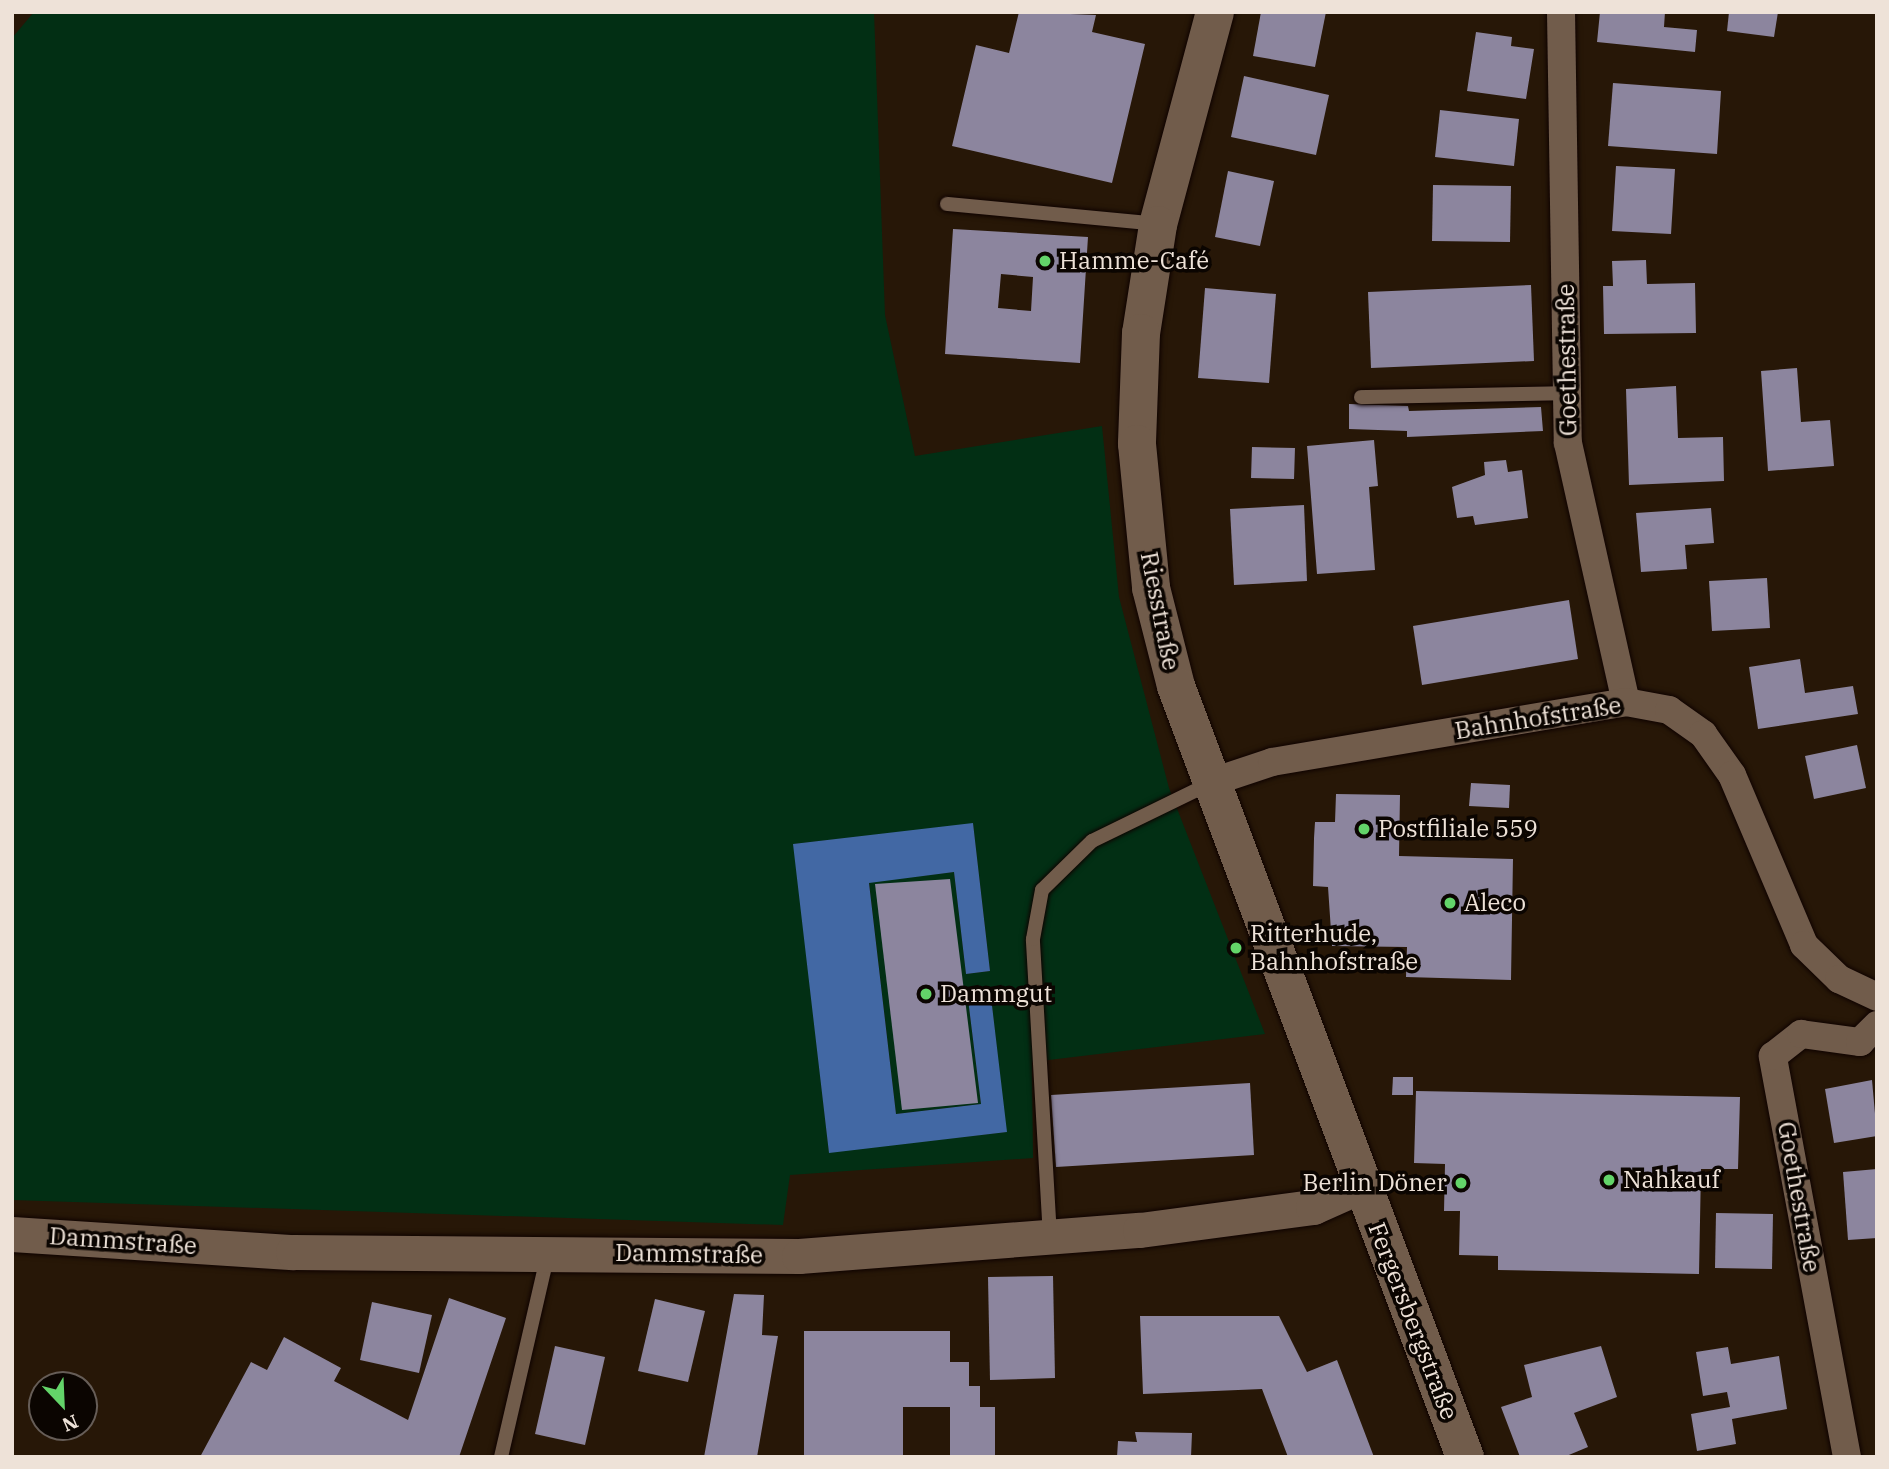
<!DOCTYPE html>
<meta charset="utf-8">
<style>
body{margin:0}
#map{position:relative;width:1889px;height:1469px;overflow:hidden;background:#271707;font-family:"IBM Plex Serif",serif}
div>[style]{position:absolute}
.green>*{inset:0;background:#022f14}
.water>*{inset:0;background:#4268a4}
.building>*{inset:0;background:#8c859e}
.roads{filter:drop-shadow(0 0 2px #0f0300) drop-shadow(0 0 2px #0f0300)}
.service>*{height:14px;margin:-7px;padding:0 7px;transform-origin:7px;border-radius:7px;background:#715c4b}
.minor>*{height:28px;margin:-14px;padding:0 14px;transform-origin:14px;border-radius:14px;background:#715c4b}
.tertiary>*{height:35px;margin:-17.5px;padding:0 17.5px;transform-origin:17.5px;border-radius:17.5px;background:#715c4b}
.secondary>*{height:38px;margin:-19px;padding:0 19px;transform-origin:19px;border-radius:19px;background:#715c4b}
.dots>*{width:19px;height:19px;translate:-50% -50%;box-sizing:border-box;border:4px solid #0b0501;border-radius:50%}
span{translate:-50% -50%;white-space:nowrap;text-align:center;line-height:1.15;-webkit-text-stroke:7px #0b0501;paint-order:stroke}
.poi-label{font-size:24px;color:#eee2d8}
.left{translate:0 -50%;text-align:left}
.right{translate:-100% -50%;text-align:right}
.street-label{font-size:24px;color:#eee2d8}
.frame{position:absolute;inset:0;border:14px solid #eee2d8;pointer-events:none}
.north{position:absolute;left:28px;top:1371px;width:70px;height:70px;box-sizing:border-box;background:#0b0501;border:2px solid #665d57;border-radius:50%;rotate:157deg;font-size:19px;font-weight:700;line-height:28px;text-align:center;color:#eee2d8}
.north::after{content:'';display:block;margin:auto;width:24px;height:32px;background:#63d469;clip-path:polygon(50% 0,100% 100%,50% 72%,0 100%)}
</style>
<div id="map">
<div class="green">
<div style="clip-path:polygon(evenodd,34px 12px,874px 12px,885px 315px,915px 456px,1102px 426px,1119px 597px,1169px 788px,1265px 1034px,1032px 1062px,1033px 1158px,790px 1175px,783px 1225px,12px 1200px,12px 38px,34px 12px,973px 824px,990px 971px,966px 974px,954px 872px,869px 882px,896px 1114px,981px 1104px,968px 1000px,991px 997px,1006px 1132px,829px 1152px,794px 844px,973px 824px)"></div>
</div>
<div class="water">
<div style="clip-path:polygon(973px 823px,990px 971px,966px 974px,954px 872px,869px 883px,896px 1114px,981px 1104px,968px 999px,991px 997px,1007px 1132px,829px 1153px,793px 844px)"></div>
</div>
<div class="building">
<div style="clip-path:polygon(1019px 12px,1096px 15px,1092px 32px,1145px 44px,1112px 183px,952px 146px,976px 45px,1009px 53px)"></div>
<div style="clip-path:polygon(1261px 12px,1326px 12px,1315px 67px,1253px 56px)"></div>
<div style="clip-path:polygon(1600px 12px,1665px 12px,1664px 27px,1697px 30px,1695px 52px,1597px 42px)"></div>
<div style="clip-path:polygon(1729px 12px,1778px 12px,1774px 37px,1727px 31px)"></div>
<div style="clip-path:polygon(1476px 32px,1512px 37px,1511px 46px,1534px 49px,1526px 99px,1467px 91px)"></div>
<div style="clip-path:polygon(1244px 76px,1329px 95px,1316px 155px,1231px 137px)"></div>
<div style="clip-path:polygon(1613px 83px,1721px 91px,1717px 154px,1608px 146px)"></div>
<div style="clip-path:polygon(1440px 110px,1519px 119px,1514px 166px,1435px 157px)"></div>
<div style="clip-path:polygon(1616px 166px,1675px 169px,1671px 234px,1612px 231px)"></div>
<div style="clip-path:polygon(1228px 171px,1274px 181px,1260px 246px,1215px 237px)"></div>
<div style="clip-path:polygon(1433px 185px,1511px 186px,1510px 242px,1432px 241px)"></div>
<div style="clip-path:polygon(evenodd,953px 229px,1088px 237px,1080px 363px,945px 354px,953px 229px,1001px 274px,1033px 277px,1031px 311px,998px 308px,1001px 274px)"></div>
<div style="clip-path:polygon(1646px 260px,1647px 284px,1695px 283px,1696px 333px,1604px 334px,1603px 286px,1613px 286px,1612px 261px)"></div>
<div style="clip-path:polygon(1531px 285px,1534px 361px,1371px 368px,1368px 292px)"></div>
<div style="clip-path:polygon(1205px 288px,1276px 294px,1269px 383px,1198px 378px)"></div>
<div style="clip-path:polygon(1797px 368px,1801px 422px,1830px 420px,1834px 466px,1768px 471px,1761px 371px)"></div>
<div style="clip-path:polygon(1676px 386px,1678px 438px,1723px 437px,1724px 481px,1629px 485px,1626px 389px)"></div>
<div style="clip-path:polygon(1349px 404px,1408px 406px,1409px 411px,1541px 407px,1543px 431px,1407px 437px,1407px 431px,1349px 429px)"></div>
<div style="clip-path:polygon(1374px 440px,1378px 486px,1369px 487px,1375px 570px,1317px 574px,1307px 446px)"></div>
<div style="clip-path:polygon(1252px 447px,1295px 448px,1294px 479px,1251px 478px)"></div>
<div style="clip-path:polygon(1506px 460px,1508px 472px,1522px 470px,1528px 518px,1475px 525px,1473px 516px,1457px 518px,1452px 487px,1485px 475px,1484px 462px)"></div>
<div style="clip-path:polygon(1304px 505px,1307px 581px,1234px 585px,1230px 509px)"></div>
<div style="clip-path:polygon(1711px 508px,1714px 543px,1685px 545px,1687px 569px,1641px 572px,1636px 513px)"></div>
<div style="clip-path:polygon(1767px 578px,1770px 628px,1712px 631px,1709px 581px)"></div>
<div style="clip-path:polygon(1569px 600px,1578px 659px,1422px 685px,1413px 626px)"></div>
<div style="clip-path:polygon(1800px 659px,1805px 693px,1853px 686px,1858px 714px,1758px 729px,1749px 667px)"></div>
<div style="clip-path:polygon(1857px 745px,1866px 788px,1814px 799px,1805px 756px)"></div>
<div style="clip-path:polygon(1471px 783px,1510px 785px,1509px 808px,1469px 806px)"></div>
<div style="clip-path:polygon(1336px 794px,1400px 795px,1399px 856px,1513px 859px,1511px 980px,1406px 977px,1407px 947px,1332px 946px,1328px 887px,1313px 886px,1314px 838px,1315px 822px,1335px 822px)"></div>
<div style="clip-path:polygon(950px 879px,978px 1103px,902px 1110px,875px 884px)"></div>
<div style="clip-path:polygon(1393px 1077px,1413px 1077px,1413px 1095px,1392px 1095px)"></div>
<div style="clip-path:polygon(1872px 1080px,1877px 1136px,1834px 1143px,1825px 1089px)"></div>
<div style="clip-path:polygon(1250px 1083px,1254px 1155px,1056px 1167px,1051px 1095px)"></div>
<div style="clip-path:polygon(1416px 1091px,1740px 1097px,1738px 1169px,1701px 1169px,1699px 1274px,1498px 1270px,1498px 1256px,1459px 1255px,1460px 1211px,1444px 1211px,1445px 1164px,1414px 1163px)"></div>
<div style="clip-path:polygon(1877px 1169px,1877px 1238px,1848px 1240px,1843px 1172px)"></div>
<div style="clip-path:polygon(1716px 1213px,1773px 1214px,1772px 1269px,1715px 1268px)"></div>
<div style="clip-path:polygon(1053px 1276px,1055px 1378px,990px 1380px,988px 1277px)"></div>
<div style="clip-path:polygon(734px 1294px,764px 1295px,762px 1335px,778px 1336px,757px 1457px,704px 1457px)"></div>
<div style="clip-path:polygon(449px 1298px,506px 1318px,459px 1457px,200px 1457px,251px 1362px,267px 1370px,284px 1337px,341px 1368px,334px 1381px,408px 1420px)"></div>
<div style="clip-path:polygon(655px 1299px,705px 1311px,688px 1382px,638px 1371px)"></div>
<div style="clip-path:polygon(372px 1302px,432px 1315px,419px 1373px,360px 1360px)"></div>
<div style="clip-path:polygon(1140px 1316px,1279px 1316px,1307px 1372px,1337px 1360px,1374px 1457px,1288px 1457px,1262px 1389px,1143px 1394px)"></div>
<div style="clip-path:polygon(804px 1331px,950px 1331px,950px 1362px,969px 1362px,969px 1386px,980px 1386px,980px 1407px,995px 1407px,995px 1457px,950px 1457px,950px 1407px,903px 1407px,903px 1457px,804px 1457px)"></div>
<div style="clip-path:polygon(555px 1346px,605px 1357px,585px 1445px,535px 1434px)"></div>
<div style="clip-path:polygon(1601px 1346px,1617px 1397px,1574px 1413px,1588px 1447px,1564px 1457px,1520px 1457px,1501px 1407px,1532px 1397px,1524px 1365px)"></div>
<div style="clip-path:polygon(1728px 1347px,1731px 1364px,1779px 1356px,1787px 1409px,1732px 1419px,1736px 1444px,1697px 1451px,1691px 1414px,1730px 1407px,1727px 1392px,1703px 1396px,1696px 1352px)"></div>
<div style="clip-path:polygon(1135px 1432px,1192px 1433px,1191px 1457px,1117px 1457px,1118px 1441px,1137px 1442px)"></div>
</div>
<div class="roads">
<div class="service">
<div style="left:947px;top:204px;width:211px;rotate:5.4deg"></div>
<div style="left:1361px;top:397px;width:206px;rotate:-1.1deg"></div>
<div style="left:1050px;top:1237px;width:298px;rotate:-93.3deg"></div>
<div style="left:1033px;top:939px;width:50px;rotate:-79.6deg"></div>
<div style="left:1042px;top:890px;width:70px;rotate:-44.4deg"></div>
<div style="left:1092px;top:841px;width:132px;rotate:-26deg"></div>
<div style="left:501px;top:1457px;width:209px;rotate:-77deg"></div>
</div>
<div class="minor">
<div style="left:1561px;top:12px;width:431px;rotate:89.1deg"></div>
<div style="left:1568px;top:443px;width:265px;rotate:77.4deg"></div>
<div style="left:1212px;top:782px;width:63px;rotate:-18.4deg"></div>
<div style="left:1272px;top:762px;width:359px;rotate:-9.6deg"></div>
<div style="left:1626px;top:702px;width:44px;rotate:10.5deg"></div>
<div style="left:1669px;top:710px;width:42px;rotate:35.2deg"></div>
<div style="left:1703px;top:734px;width:50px;rotate:54.7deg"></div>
<div style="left:1732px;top:775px;width:185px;rotate:67deg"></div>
<div style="left:1804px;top:945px;width:49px;rotate:44.2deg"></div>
<div style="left:1839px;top:979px;width:42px;rotate:25.3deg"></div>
<div style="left:1847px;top:1457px;width:408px;rotate:-100.5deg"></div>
<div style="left:1773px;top:1056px;width:36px;rotate:-38deg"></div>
<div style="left:1801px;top:1034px;width:60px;rotate:7.7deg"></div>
<div style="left:1860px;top:1042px;width:24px;rotate:-45deg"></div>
</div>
<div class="tertiary">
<div style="left:12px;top:1234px;width:282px;rotate:3.7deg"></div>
<div style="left:293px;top:1252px;width:506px;rotate:0.45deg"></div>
<div style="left:799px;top:1256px;width:342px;rotate:-4.4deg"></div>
<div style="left:1140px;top:1230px;width:175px;rotate:-7.6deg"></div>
<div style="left:1313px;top:1207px;width:51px;rotate:-24.1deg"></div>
</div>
<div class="secondary">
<div style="left:1215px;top:12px;width:220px;rotate:105deg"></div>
<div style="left:1158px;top:225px;width:109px;rotate:98.9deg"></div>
<div style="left:1141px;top:333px;width:111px;rotate:92.1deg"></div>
<div style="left:1137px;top:444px;width:145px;rotate:84.4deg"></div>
<div style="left:1151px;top:588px;width:101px;rotate:75.7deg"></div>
<div style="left:1176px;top:686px;width:823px;rotate:69.45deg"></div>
</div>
</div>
<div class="dots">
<div style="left:1045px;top:261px;background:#63d469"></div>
<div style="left:1364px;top:829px;background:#63d469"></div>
<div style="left:1450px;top:903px;background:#63d469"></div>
<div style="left:1236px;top:948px;background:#63d469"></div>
<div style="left:926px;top:994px;background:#63d469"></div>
<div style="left:1609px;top:1180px;background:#63d469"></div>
<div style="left:1461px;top:1183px;background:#63d469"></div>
</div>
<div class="poi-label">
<span class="left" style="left:1059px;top:261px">Hamme-Café</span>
<span class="left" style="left:1378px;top:829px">Postfiliale 559</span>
<span class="left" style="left:1464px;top:903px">Aleco</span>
<span class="left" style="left:1250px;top:948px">Ritterhude,<br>Bahnhofstraße</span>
<span class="left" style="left:940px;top:994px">Dammgut</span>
<span class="left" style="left:1623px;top:1180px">Nahkauf</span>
<span class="right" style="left:1447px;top:1183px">Berlin Döner</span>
</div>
<div class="street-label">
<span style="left:1567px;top:360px;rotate:-91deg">Goethestraße</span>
<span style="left:1160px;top:611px;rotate:79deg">Riesstraße</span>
<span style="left:1538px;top:718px;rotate:-9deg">Bahnhofstraße</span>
<span style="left:1799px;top:1197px;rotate:80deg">Goethestraße</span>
<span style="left:123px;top:1241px;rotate:4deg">Dammstraße</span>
<span style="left:689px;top:1254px;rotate:1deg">Dammstraße</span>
<span style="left:1413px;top:1321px;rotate:69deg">Fergersbergstraße</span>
</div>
<div class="frame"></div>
<div class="north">N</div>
</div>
